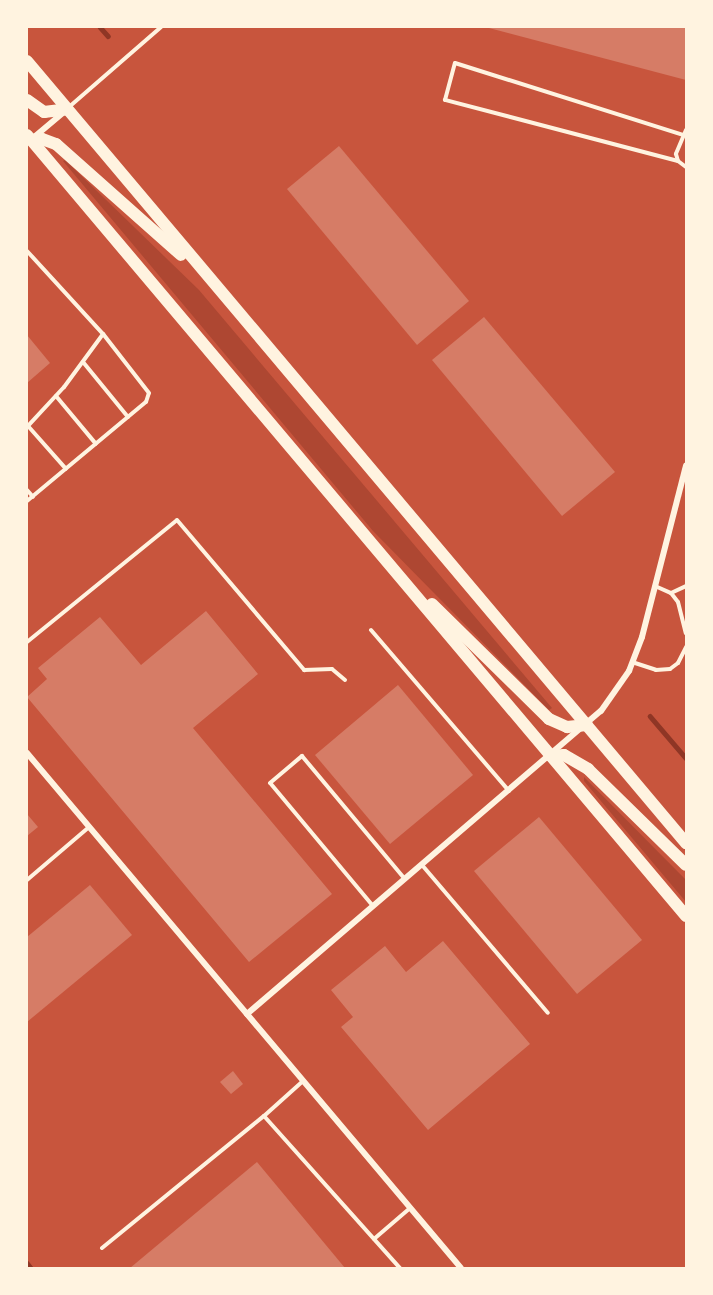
<!DOCTYPE html>
<style>
body{margin:0}
#map{position:relative;width:713px;height:1295px;overflow:hidden;background:#c8553d;font-family:"Golos Text",sans-serif}
div>[style]{position:absolute}
.green>*{inset:0;background:#ae4732}
.stream>*{height:4.5px;margin:-2.25px;padding:0 2.25px;transform-origin:2.25px;border-radius:2.25px;background:#8f3625}
.building>*{inset:0;background:#d67c66}
.service>*{height:4px;margin:-2px;padding:0 2px;transform-origin:2px;border-radius:2px;background:#fff3e0}
.minor>*{height:6px;margin:-3px;padding:0 3px;transform-origin:3px;border-radius:3px;background:#fff3e0}
.primary>*{height:12px;margin:-6px;padding:0 6px;transform-origin:6px;border-radius:6px;background:#fff3e0}
span{translate:-50% -50%;white-space:nowrap;text-align:center;line-height:1.15;-webkit-text-stroke:6px #fff3e0;paint-order:stroke}
.frame{position:absolute;inset:0;border:28px solid #fff3e0;pointer-events:none}
</style>
<div id="map">
<div class="green">
<div style="clip-path:polygon(65px 160px,199px 290px,552px 708px,549px 710px,373px 531px,63px 161px)"></div>
<div style="clip-path:polygon(584px 777px,686px 880px,686px 902px,584px 781px)"></div>
</div>
<div class="stream">
<div style="left:100px;top:27px;width:12px;rotate:48deg"></div>
<div style="left:650px;top:716px;width:55px;rotate:49.4deg"></div>
<div style="left:27px;top:1263px;width:6px;rotate:51deg"></div>
</div>
<div class="building">
<div style="clip-path:polygon(489px 27px,686px 27px,686px 80px,489px 28px)"></div>
<div style="clip-path:polygon(339px 146px,469px 301px,417px 345px,287px 189px)"></div>
<div style="clip-path:polygon(484px 317px,615px 472px,562px 516px,432px 360px)"></div>
<div style="clip-path:polygon(27px 335px,50px 363px,27px 383px)"></div>
<div style="clip-path:polygon(206px 611px,258px 674px,193px 728px,332px 894px,249px 962px,27px 697px,47px 679px,38px 668px,100px 617px,141px 665px)"></div>
<div style="clip-path:polygon(398px 685px,473px 775px,390px 844px,315px 755px)"></div>
<div style="clip-path:polygon(27px 814px,38px 827px,27px 836px)"></div>
<div style="clip-path:polygon(539px 817px,642px 940px,577px 994px,474px 871px)"></div>
<div style="clip-path:polygon(90px 885px,132px 935px,27px 1022px,27px 937px)"></div>
<div style="clip-path:polygon(443px 941px,530px 1044px,428px 1130px,341px 1027px,353px 1017px,331px 990px,385px 946px,406px 972px)"></div>
<div style="clip-path:polygon(233px 1071px,243px 1084px,231px 1094px,220px 1082px)"></div>
<div style="clip-path:polygon(257px 1162px,345px 1268px,130px 1268px)"></div>
</div>
<div class="service">
<div style="left:69px;top:107px;width:122px;rotate:-41deg"></div>
<div style="left:686px;top:130px;width:26px;rotate:113deg"></div>
<div style="left:676px;top:154px;width:7px;rotate:74deg"></div>
<div style="left:678px;top:161px;width:10px;rotate:37deg"></div>
<div style="left:678px;top:161px;width:241px;rotate:-165.3deg"></div>
<div style="left:445px;top:100px;width:38px;rotate:-75deg"></div>
<div style="left:455px;top:63px;width:239px;rotate:17.5deg"></div>
<div style="left:27px;top:251px;width:113px;rotate:47.5deg"></div>
<div style="left:103px;top:334px;width:66px;rotate:126.3deg"></div>
<div style="left:64px;top:387px;width:54px;rotate:132.8deg"></div>
<div style="left:83px;top:362px;width:71px;rotate:50.7deg"></div>
<div style="left:56px;top:396px;width:62px;rotate:50.2deg"></div>
<div style="left:28px;top:426px;width:57px;rotate:48.5deg"></div>
<div style="left:27px;top:490px;width:9px;rotate:49deg"></div>
<div style="left:27px;top:501px;width:155px;rotate:-39.8deg"></div>
<div style="left:146px;top:402px;width:9px;rotate:-72deg"></div>
<div style="left:149px;top:393px;width:75px;rotate:-127.9deg"></div>
<div style="left:655px;top:586px;width:17px;rotate:24deg"></div>
<div style="left:671px;top:593px;width:11px;rotate:52deg"></div>
<div style="left:678px;top:602px;width:32px;rotate:76deg"></div>
<div style="left:671px;top:593px;width:17px;rotate:-25deg"></div>
<div style="left:371px;top:630px;width:212px;rotate:49.4deg"></div>
<div style="left:27px;top:642px;width:193px;rotate:-39.1deg"></div>
<div style="left:177px;top:520px;width:197px;rotate:49.7deg"></div>
<div style="left:304px;top:670px;width:28px;rotate:-2deg"></div>
<div style="left:332px;top:669px;width:17px;rotate:40deg"></div>
<div style="left:632px;top:662px;width:25px;rotate:18deg"></div>
<div style="left:656px;top:670px;width:14px;rotate:-4deg"></div>
<div style="left:670px;top:669px;width:10px;rotate:-37deg"></div>
<div style="left:678px;top:663px;width:18px;rotate:-63deg"></div>
<div style="left:422px;top:865px;width:194px;rotate:49.6deg"></div>
<div style="left:27px;top:880px;width:82px;rotate:-40.5deg"></div>
<div style="left:373px;top:906px;width:160px;rotate:-129.9deg"></div>
<div style="left:270px;top:783px;width:42px;rotate:-40.2deg"></div>
<div style="left:302px;top:756px;width:160px;rotate:50.1deg"></div>
<div style="left:303px;top:1081px;width:52px;rotate:138.1deg"></div>
<div style="left:264px;top:1116px;width:204px;rotate:48.2deg"></div>
<div style="left:374px;top:1239px;width:48px;rotate:-40.7deg"></div>
<div style="left:102px;top:1248px;width:209px;rotate:-39.2deg"></div>
</div>
<div class="minor">
<div style="left:33px;top:138px;width:40px;rotate:-40deg"></div>
<div style="left:27px;top:753px;width:673px;rotate:49.88deg"></div>
<div style="left:247px;top:1014px;width:466px;rotate:-40.6deg"></div>
<div style="left:601px;top:711px;width:49px;rotate:-55deg"></div>
<div style="left:629px;top:671px;width:36px;rotate:-69deg"></div>
<div style="left:642px;top:637px;width:177px;rotate:-75.6deg"></div>
</div>
<div class="primary">
<div style="left:27px;top:61px;width:1023px;rotate:49.88deg"></div>
<div style="left:27px;top:100px;width:21px;rotate:35deg"></div>
<div style="left:44px;top:112px;width:23px;rotate:-7deg"></div>
<div style="left:27px;top:135px;width:1022px;rotate:49.84deg"></div>
<div style="left:31px;top:140px;width:11px;rotate:-5deg"></div>
<div style="left:42px;top:139px;width:15px;rotate:20deg"></div>
<div style="left:56px;top:144px;width:167px;rotate:41.6deg"></div>
<div style="left:432px;top:604px;width:164px;rotate:44.5deg"></div>
<div style="left:549px;top:719px;width:20px;rotate:24deg"></div>
<div style="left:567px;top:727px;width:20px;rotate:-6deg"></div>
<div style="left:551px;top:756px;width:13px;rotate:-4deg"></div>
<div style="left:564px;top:755px;width:28px;rotate:30deg"></div>
<div style="left:588px;top:769px;width:137px;rotate:44.4deg"></div>
</div>
<div class="frame"></div>
</div>
